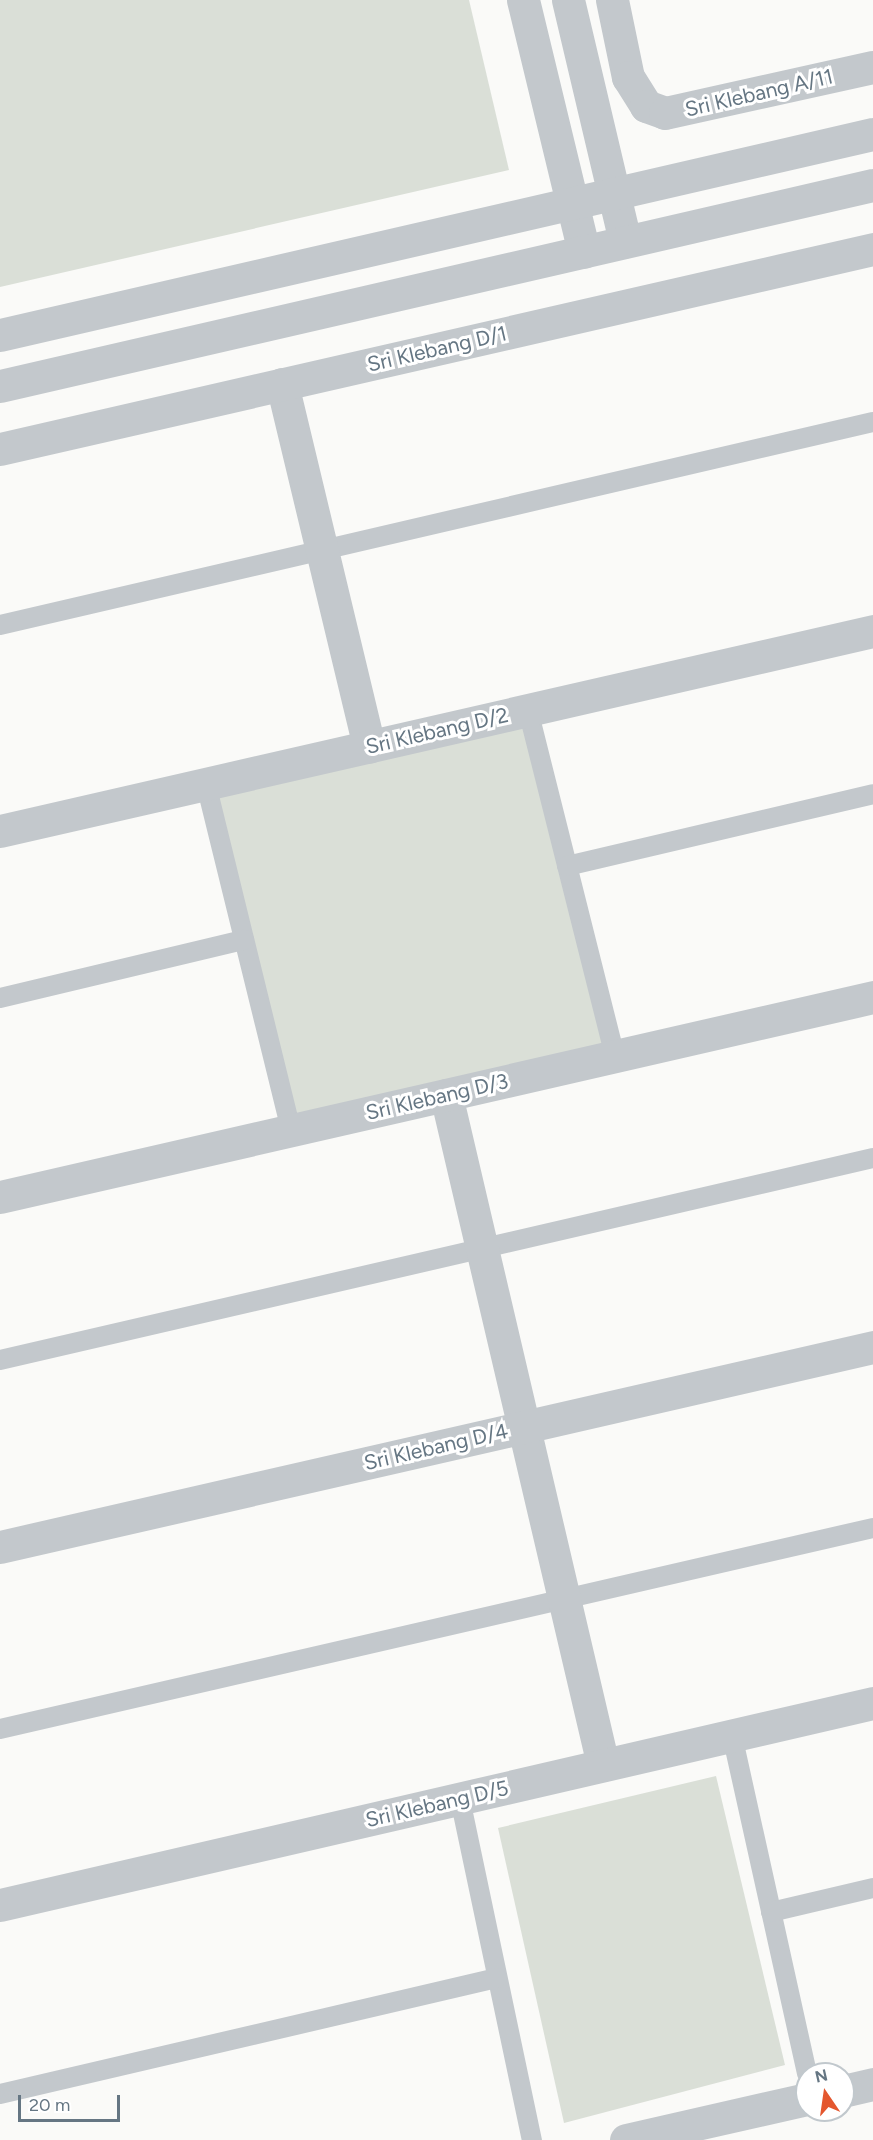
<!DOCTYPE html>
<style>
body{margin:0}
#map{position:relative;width:873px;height:2140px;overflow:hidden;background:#fafaf8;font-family:Figtree,sans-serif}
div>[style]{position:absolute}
.green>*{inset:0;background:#dadfd7}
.service>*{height:20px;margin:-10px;padding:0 10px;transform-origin:10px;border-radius:10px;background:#c3c8cc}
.minor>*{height:33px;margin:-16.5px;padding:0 16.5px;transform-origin:16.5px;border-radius:16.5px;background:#c3c8cc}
.tertiary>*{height:33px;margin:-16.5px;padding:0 16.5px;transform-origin:16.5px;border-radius:16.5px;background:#c3c8cc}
span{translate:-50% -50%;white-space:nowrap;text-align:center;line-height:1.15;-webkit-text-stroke:6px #fff;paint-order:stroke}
.street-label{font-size:21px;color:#657683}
.north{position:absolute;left:795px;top:2062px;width:60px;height:60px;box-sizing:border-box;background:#fff;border:2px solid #c1c8cd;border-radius:50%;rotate:347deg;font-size:16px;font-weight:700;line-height:24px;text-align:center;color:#657683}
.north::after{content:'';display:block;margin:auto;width:21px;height:27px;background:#e4572e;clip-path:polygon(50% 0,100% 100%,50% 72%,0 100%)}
.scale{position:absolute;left:18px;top:2095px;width:102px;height:27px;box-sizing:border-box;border:3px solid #657683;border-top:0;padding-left:8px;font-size:18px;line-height:21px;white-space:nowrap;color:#657683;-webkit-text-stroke:4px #fff;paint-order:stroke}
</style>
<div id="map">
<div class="green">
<div style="clip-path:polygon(0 0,469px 0,509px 170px,0 287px)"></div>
<div style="clip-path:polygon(528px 710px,615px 1056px,291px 1131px,206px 784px)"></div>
<div style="clip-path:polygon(716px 1776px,785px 2065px,564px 2123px,498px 1828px)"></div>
</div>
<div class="service">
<div style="left:0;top:625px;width:896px;rotate:-13.09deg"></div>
<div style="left:528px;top:710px;width:357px;rotate:75.9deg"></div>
<div style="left:206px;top:784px;width:357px;rotate:76.2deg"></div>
<div style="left:567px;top:866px;width:314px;rotate:-13.2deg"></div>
<div style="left:0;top:998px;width:251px;rotate:-13.4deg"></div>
<div style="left:0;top:1360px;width:896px;rotate:-13.03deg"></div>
<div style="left:0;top:1729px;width:896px;rotate:-12.97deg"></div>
<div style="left:732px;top:1735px;width:347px;rotate:77.5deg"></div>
<div style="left:460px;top:1799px;width:349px;rotate:78.1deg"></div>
<div style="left:771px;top:1912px;width:105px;rotate:-13.2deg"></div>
<div style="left:0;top:2094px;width:510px;rotate:-13.14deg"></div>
</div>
<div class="minor">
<div style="left:523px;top:0;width:259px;rotate:76.4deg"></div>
<div style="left:568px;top:0;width:248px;rotate:76.7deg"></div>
<div style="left:612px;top:0;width:79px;rotate:78.3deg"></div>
<div style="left:628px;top:77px;width:34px;rotate:58deg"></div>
<div style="left:646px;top:106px;width:20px;rotate:20deg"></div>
<div style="left:665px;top:113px;width:213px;rotate:-12.5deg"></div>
<div style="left:282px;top:384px;width:373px;rotate:76.5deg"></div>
<div style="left:0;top:449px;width:896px;rotate:-12.9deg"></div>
<div style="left:0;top:831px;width:896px;rotate:-12.9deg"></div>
<div style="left:446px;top:1095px;width:688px;rotate:76.81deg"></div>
<div style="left:0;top:1197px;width:896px;rotate:-12.9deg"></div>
<div style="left:0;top:1547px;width:896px;rotate:-12.9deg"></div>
<div style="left:0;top:1905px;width:896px;rotate:-13.03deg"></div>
<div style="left:843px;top:2091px;width:31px;rotate:-13deg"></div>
<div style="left:626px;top:2140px;width:186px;rotate:-12.8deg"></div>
</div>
<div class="tertiary">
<div style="left:0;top:335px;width:896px;rotate:-12.97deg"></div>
<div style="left:0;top:386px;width:896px;rotate:-12.97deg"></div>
</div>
<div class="street-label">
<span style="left:759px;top:93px;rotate:-13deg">Sri Klebang A/11</span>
<span style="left:437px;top:349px;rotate:-13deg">Sri Klebang D/1</span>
<span style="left:437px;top:731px;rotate:-13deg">Sri Klebang D/2</span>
<span style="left:437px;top:1097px;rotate:-13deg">Sri Klebang D/3</span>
<span style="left:436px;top:1447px;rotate:-13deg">Sri Klebang D/4</span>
<span style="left:437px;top:1804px;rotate:-13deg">Sri Klebang D/5</span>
</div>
<div class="north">N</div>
<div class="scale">20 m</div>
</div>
